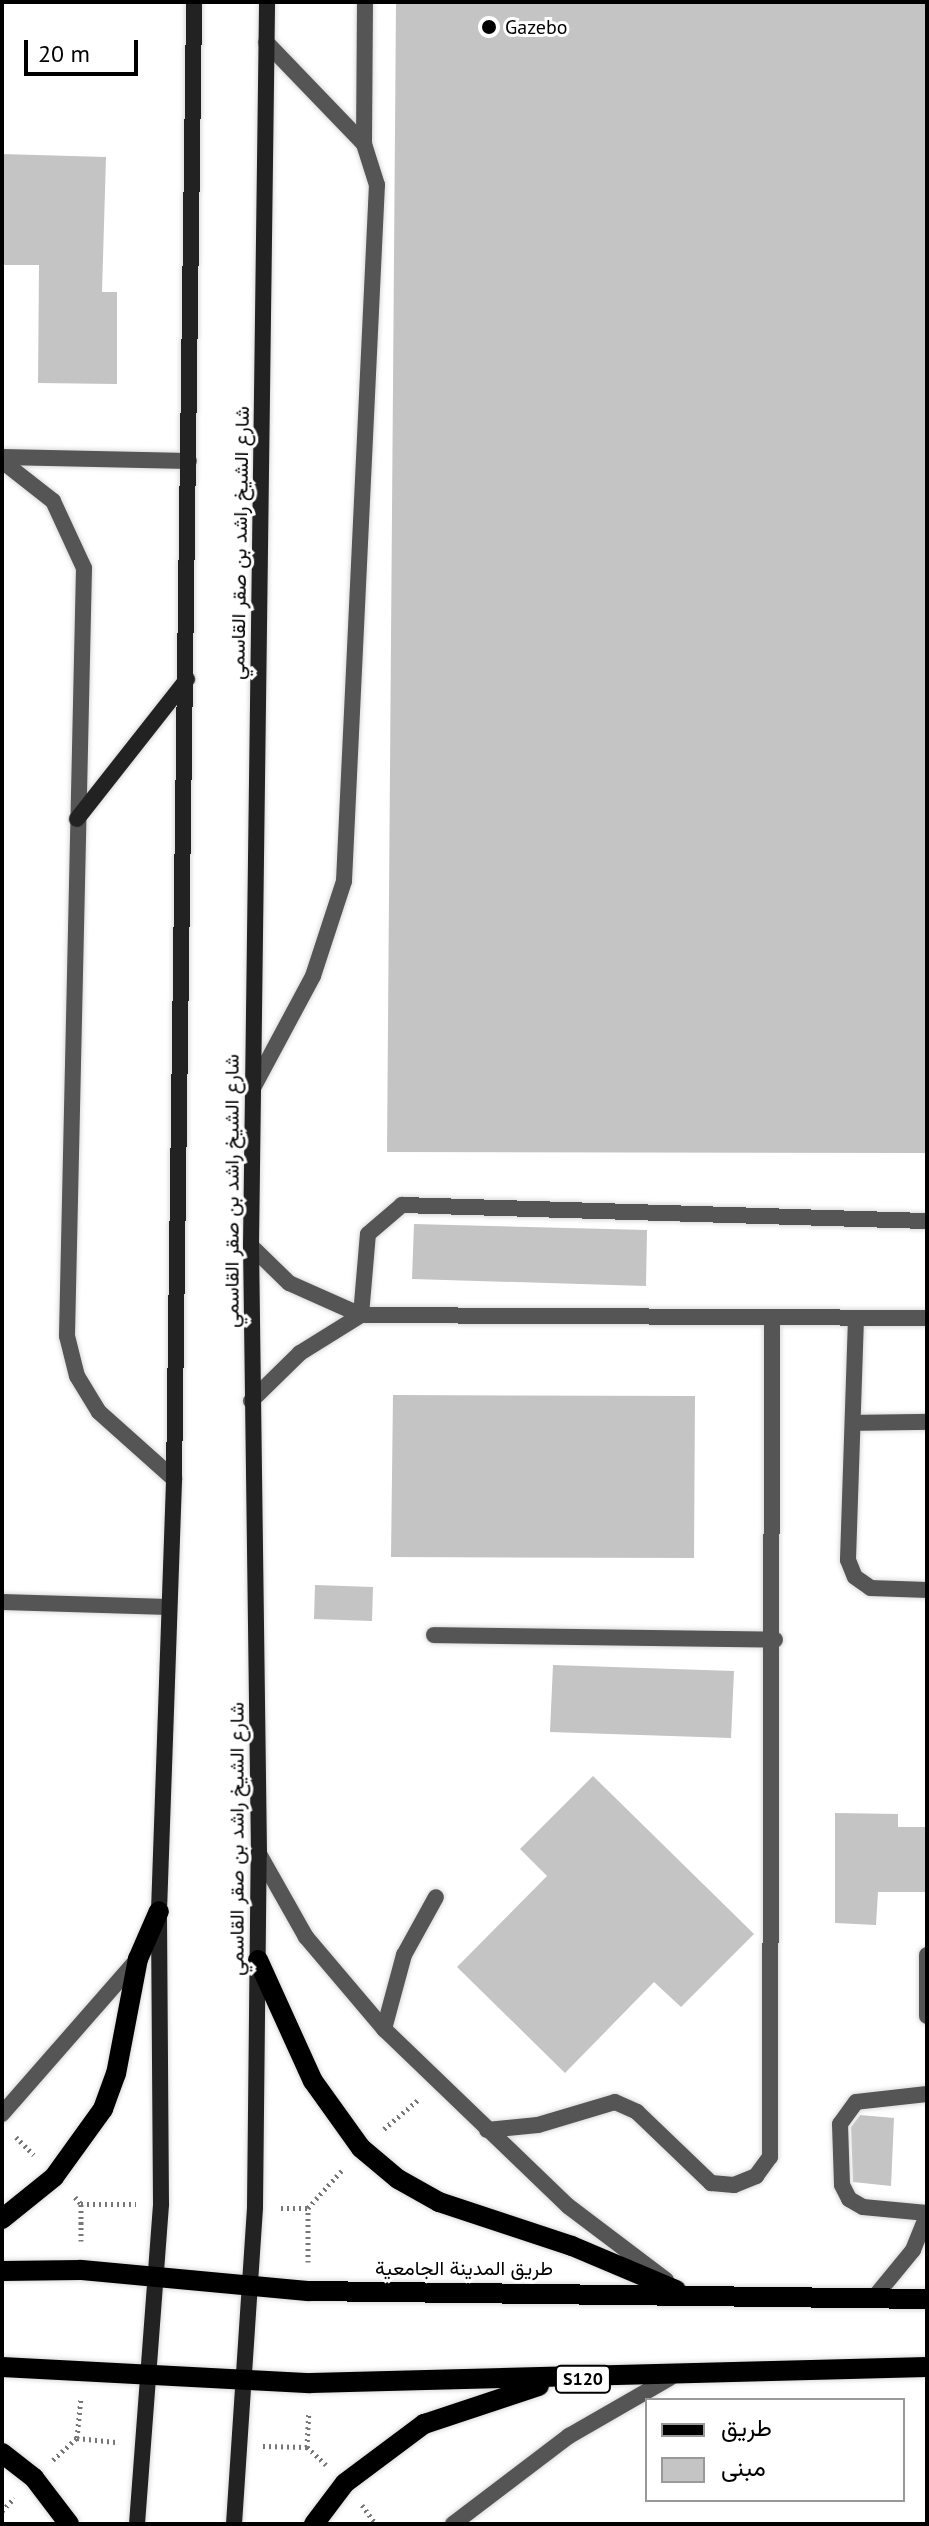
<!DOCTYPE html>
<meta charset="utf-8">
<style>
body{margin:0}
#map{position:relative;width:929px;height:2526px;overflow:hidden;background:#fff;font-family:"PT Sans",Vazirmatn,sans-serif}
div>[style]{position:absolute}
.building>*{inset:0;background:#c4c4c4}
.path>*{height:5px;margin-top:-2.5px;transform-origin:0;background:repeating-linear-gradient(90deg,#777 0 2px,transparent 0 6px)}
.roads{filter:drop-shadow(0 0 2px #dbdbdb) drop-shadow(0 0 2px #dbdbdb)}
.service>*{height:16px;margin:-8px;padding:0 8px;transform-origin:8px;border-radius:8px;background:#555}
.minor>*{height:16px;margin:-8px;padding:0 8px;transform-origin:8px;border-radius:8px;background:#555}
.secondary>*{height:16px;margin:-8px;padding:0 8px;transform-origin:8px;border-radius:8px;background:#222}
.primary>*{height:20px;margin:-10px;padding:0 10px;transform-origin:10px;border-radius:10px;background:#000}
.dots>*{width:22px;height:22px;translate:-50% -50%;box-sizing:border-box;border:4px solid #fff;border-radius:50%}
span{translate:-50% -50%;white-space:nowrap;text-align:center;line-height:1.15;-webkit-text-stroke:6px #fff;paint-order:stroke}
.shield-label span{padding:2px 6px;background:#fff;border:2px solid;border-radius:6px;-webkit-text-stroke-width:0}
.shield-label{font-size:18px;color:#000;font-weight:700}
.poi-label{font-size:20px;color:#000}
.left{translate:0 -50%;text-align:left}
.street-label{font-size:20px;color:#000}
.frame{position:absolute;inset:0;border:4px solid #000;pointer-events:none}
.legend{position:absolute;left:645px;top:2398px;width:260px;height:104px;box-sizing:border-box;background:#fff;border:2px solid #999;margin:0;padding:10px 14px;list-style:none;font-size:24px;color:#000}
.legend li{display:flex;align-items:center;gap:16px;height:40px}
.legend b{width:40px;border:2px solid #999}
.scale{position:absolute;left:24px;top:40px;width:114px;height:36px;box-sizing:border-box;border:4px solid #000;border-top:0;padding-left:10px;font-size:24px;line-height:28px;white-space:nowrap;color:#000;-webkit-text-stroke:6px #fff;paint-order:stroke}
</style>
<div id="map">
<div class="building">
<div style="clip-path:polygon(396px 2px,927px 2px,927px 1153px,387px 1152px)"></div>
<div style="clip-path:polygon(2px 154px,106px 157px,102px 292px,117px 292px,117px 384px,38px 383px,39px 265px,2px 265px)"></div>
<div style="clip-path:polygon(414px 1224px,647px 1230px,646px 1286px,412px 1279px)"></div>
<div style="clip-path:polygon(393px 1395px,695px 1396px,694px 1558px,391px 1557px)"></div>
<div style="clip-path:polygon(315px 1585px,373px 1587px,372px 1621px,314px 1619px)"></div>
<div style="clip-path:polygon(553px 1665px,734px 1671px,731px 1738px,550px 1732px)"></div>
<div style="clip-path:polygon(593px 1776px,754px 1934px,681px 2007px,654px 1982px,565px 2073px,457px 1967px,547px 1876px,520px 1849px)"></div>
<div style="clip-path:polygon(835px 1813px,898px 1814px,898px 1827px,927px 1827px,927px 1892px,878px 1892px,876px 1925px,835px 1923px)"></div>
<div style="clip-path:polygon(860px 2115px,894px 2118px,891px 2186px,853px 2182px,851px 2127px)"></div>
</div>
<div class="path">
<div style="left:384px;top:2129px;width:46px;rotate:-40.6deg"></div>
<div style="left:16px;top:2137px;width:25px;rotate:45deg"></div>
<div style="left:75px;top:2197px;width:9px;rotate:49deg"></div>
<div style="left:81px;top:2204px;width:37px;rotate:90deg"></div>
<div style="left:81px;top:2204px;width:55px"></div>
<div style="left:281px;top:2208px;width:27px"></div>
<div style="left:308px;top:2262px;width:54px;rotate:-90deg"></div>
<div style="left:308px;top:2208px;width:52px;rotate:-48.1deg"></div>
<div style="left:77px;top:2438px;width:39px;rotate:6deg"></div>
<div style="left:263px;top:2446px;width:44px;rotate:1.3deg"></div>
<div style="left:307px;top:2447px;width:26px;rotate:43deg"></div>
<div style="left:307px;top:2447px;width:35px;rotate:-87deg"></div>
<div style="left:53px;top:2460px;width:33px;rotate:-43deg"></div>
<div style="left:77px;top:2438px;width:41px;rotate:-84.4deg"></div>
<div style="left:362px;top:2505px;width:24px;rotate:54deg"></div>
<div style="left:2px;top:2511px;width:18px;rotate:-47deg"></div>
<div style="left:2px;top:2523px;width:1px;rotate:45deg"></div>
</div>
<div class="roads">
<div class="service">
<div style="left:364px;top:144px;width:142px;rotate:-89.6deg"></div>
<div style="left:2px;top:461px;width:65px;rotate:38.1deg"></div>
<div style="left:53px;top:501px;width:74px;rotate:65.2deg"></div>
<div style="left:84px;top:568px;width:768px;rotate:91.27deg"></div>
<div style="left:67px;top:1336px;width:41px;rotate:76deg"></div>
<div style="left:77px;top:1376px;width:42px;rotate:58.6deg"></div>
<div style="left:99px;top:1412px;width:101px;rotate:41.8deg"></div>
<div style="left:253px;top:1088px;width:127px;rotate:-61.8deg"></div>
<div style="left:313px;top:976px;width:100px;rotate:-71.9deg"></div>
<div style="left:344px;top:881px;width:697px;rotate:-87.29deg"></div>
<div style="left:377px;top:185px;width:43px;rotate:-107.6deg"></div>
<div style="left:364px;top:144px;width:141px;rotate:-133.9deg"></div>
<div style="left:361px;top:1315px;width:81px;rotate:-85.1deg"></div>
<div style="left:368px;top:1234px;width:45px;rotate:-40.5deg"></div>
<div style="left:402px;top:1205px;width:525px;rotate:1.75deg"></div>
<div style="left:856px;top:1318px;width:242px;rotate:91.9deg"></div>
<div style="left:848px;top:1560px;width:18px;rotate:68deg"></div>
<div style="left:855px;top:1577px;width:19px;rotate:35deg"></div>
<div style="left:871px;top:1588px;width:56px;rotate:2deg"></div>
<div style="left:853px;top:1423px;width:74px;rotate:-0.8deg"></div>
<div style="left:434px;top:1635px;width:341px;rotate:0.8deg"></div>
<div style="left:259px;top:1854px;width:95px;rotate:60.5deg"></div>
<div style="left:306px;top:1937px;width:121px;rotate:49.7deg"></div>
<div style="left:384px;top:2029px;width:255px;rotate:43.9deg"></div>
<div style="left:568px;top:2206px;width:123px;rotate:37.1deg"></div>
<div style="left:927px;top:1955px;width:61px;rotate:90deg"></div>
<div style="left:384px;top:2029px;width:77px;rotate:-74.9deg"></div>
<div style="left:404px;top:1955px;width:66px;rotate:-61.1deg"></div>
<div style="left:927px;top:2094px;width:71px;rotate:173.6deg"></div>
<div style="left:856px;top:2102px;width:27px;rotate:126deg"></div>
<div style="left:840px;top:2124px;width:61px;rotate:88.1deg"></div>
<div style="left:842px;top:2185px;width:16px;rotate:63deg"></div>
<div style="left:849px;top:2199px;width:16px;rotate:30deg"></div>
<div style="left:863px;top:2207px;width:64px;rotate:5.4deg"></div>
<div style="left:2px;top:2114px;width:205px;rotate:-48.8deg"></div>
<div style="left:487px;top:2130px;width:51px;rotate:-5.6deg"></div>
<div style="left:538px;top:2125px;width:80px;rotate:-16.6deg"></div>
<div style="left:615px;top:2102px;width:24px;rotate:24deg"></div>
<div style="left:637px;top:2112px;width:103px;rotate:43.8deg"></div>
<div style="left:711px;top:2183px;width:23px;rotate:5deg"></div>
<div style="left:734px;top:2185px;width:24px;rotate:-22deg"></div>
<div style="left:756px;top:2176px;width:24px;rotate:-54deg"></div>
<div style="left:770px;top:2157px;width:838px;rotate:-89.86deg"></div>
<div style="left:872px;top:2300px;width:65px;rotate:-50.6deg"></div>
<div style="left:913px;top:2250px;width:37px;rotate:-68deg"></div>
<div style="left:453px;top:2524px;width:146px;rotate:-37.2deg"></div>
<div style="left:569px;top:2436px;width:116px;rotate:-29.9deg"></div>
</div>
<div class="minor">
<div style="left:2px;top:457px;width:187px;rotate:1.2deg"></div>
<div style="left:251px;top:1246px;width:53px;rotate:44.2deg"></div>
<div style="left:289px;top:1283px;width:79px;rotate:24deg"></div>
<div style="left:361px;top:1315px;width:566px;rotate:0.3deg"></div>
<div style="left:251px;top:1401px;width:69px;rotate:-44.4deg"></div>
<div style="left:300px;top:1353px;width:72px;rotate:-31.9deg"></div>
<div style="left:2px;top:1602px;width:167px;rotate:1.7deg"></div>
</div>
<div class="secondary">
<div style="left:77px;top:819px;width:178px;rotate:-51.8deg"></div>
<div style="left:137px;top:2524px;width:321px;rotate:-85.7deg"></div>
<div style="left:161px;top:2204px;width:293px;rotate:-90.4deg"></div>
<div style="left:159px;top:1911px;width:432px;rotate:-88deg"></div>
<div style="left:174px;top:1479px;width:1477px;rotate:-89.22deg"></div>
<div style="left:234px;top:2524px;width:318px;rotate:-86.2deg"></div>
<div style="left:255px;top:2207px;width:353px;rotate:-89.4deg"></div>
<div style="left:259px;top:1854px;width:608px;rotate:-90.75deg"></div>
<div style="left:251px;top:1246px;width:1244px;rotate:-89.26deg"></div>
</div>
<div class="primary">
<div style="left:258px;top:1960px;width:133px;rotate:65.6deg"></div>
<div style="left:313px;top:2081px;width:82px;rotate:54.4deg"></div>
<div style="left:361px;top:2148px;width:48px;rotate:40deg"></div>
<div style="left:398px;top:2179px;width:47px;rotate:29.3deg"></div>
<div style="left:439px;top:2202px;width:140px;rotate:18.3deg"></div>
<div style="left:572px;top:2246px;width:113px;rotate:22.9deg"></div>
<div style="left:2px;top:2219px;width:67px;rotate:-38.9deg"></div>
<div style="left:54px;top:2177px;width:84px;rotate:-54.2deg"></div>
<div style="left:103px;top:2109px;width:37px;rotate:-70deg"></div>
<div style="left:116px;top:2074px;width:117px;rotate:-79.2deg"></div>
<div style="left:138px;top:1959px;width:52px;rotate:-66.4deg"></div>
<div style="left:2px;top:2271px;width:79px;rotate:-0.7deg"></div>
<div style="left:81px;top:2270px;width:228px;rotate:5.3deg"></div>
<div style="left:308px;top:2291px;width:619px;rotate:0.74deg"></div>
<div style="left:2px;top:2367px;width:309px;rotate:3deg"></div>
<div style="left:311px;top:2383px;width:616px;rotate:-1.49deg"></div>
<div style="left:2px;top:2453px;width:41px;rotate:38deg"></div>
<div style="left:34px;top:2478px;width:58px;rotate:52.7deg"></div>
<div style="left:314px;top:2524px;width:51px;rotate:-52.9deg"></div>
<div style="left:345px;top:2483px;width:99px;rotate:-36.8deg"></div>
<div style="left:424px;top:2424px;width:121px;rotate:-18.3deg"></div>
</div>
</div>
<div class="dots">
<div style="left:489px;top:27px;background:#000"></div>
</div>
<div class="shield-label">
<span style="left:583px;top:2379px">S120</span>
</div>
<div class="poi-label">
<span class="left" style="left:505px;top:27px">Gazebo</span>
</div>
<div class="street-label">
<span style="left:240px;top:543px;rotate:-89deg">شارع الشيخ راشد بن صقر القاسمي</span>
<span style="left:232px;top:1191px;rotate:-90deg">شارع الشيخ راشد بن صقر القاسمي</span>
<span style="left:237px;top:1839px;rotate:-90deg">شارع الشيخ راشد بن صقر القاسمي</span>
<span style="left:464px;top:2268px">طريق المدينة الجامعية</span>
</div>
<div class="frame"></div>
<ul class="legend">
<li><b style="height:10px;background:#000"></b>طريق</li>
<li><b style="height:22px;background:#c4c4c4"></b>مبنى</li>
</ul>
<div class="scale">20 m</div>
</div>
